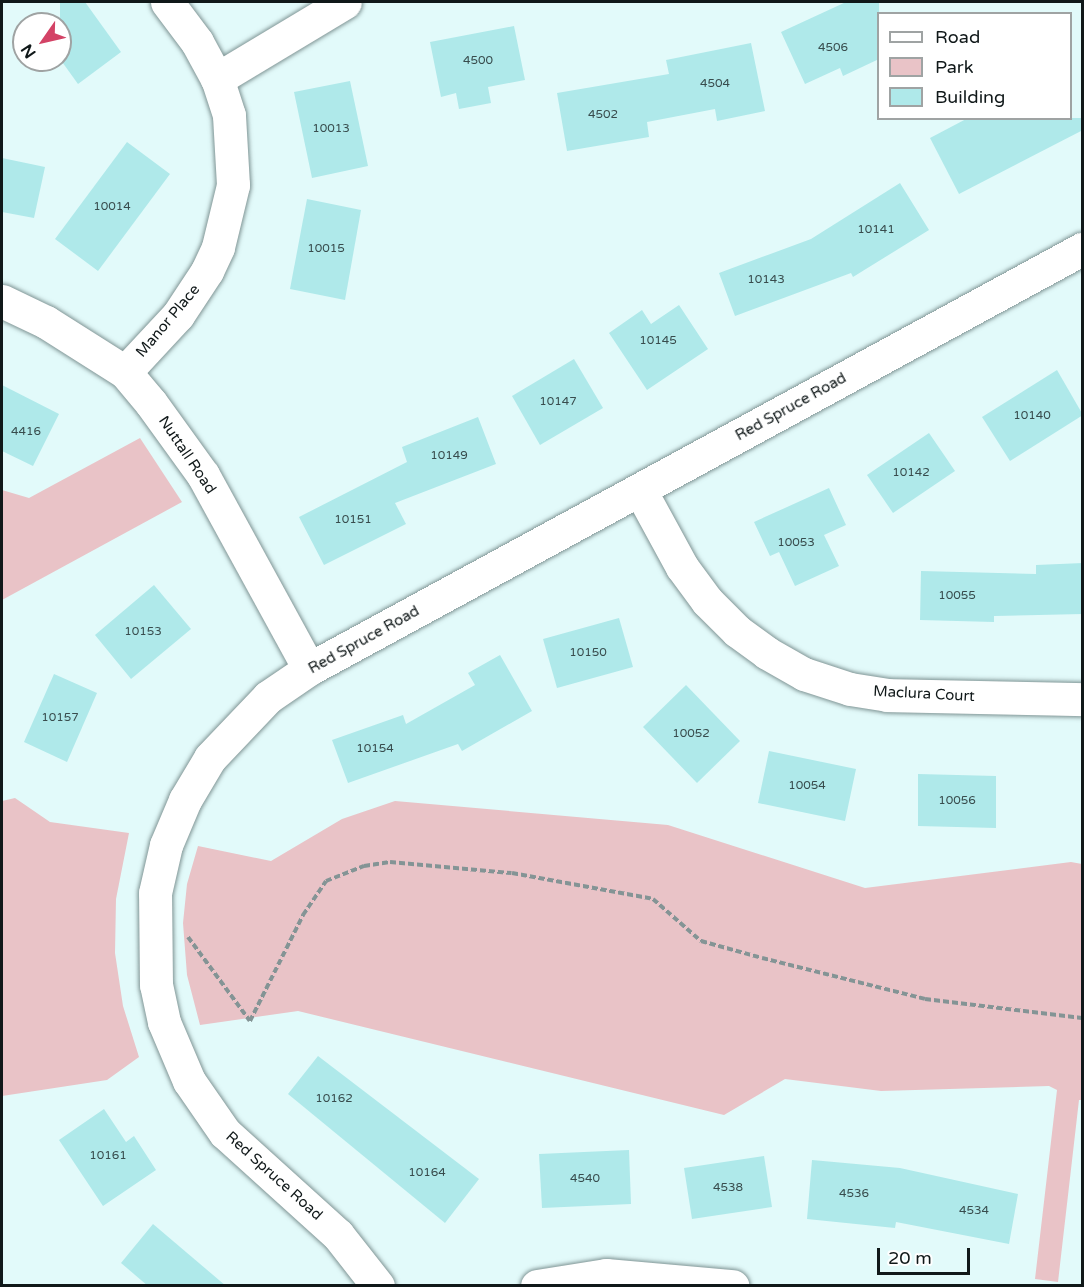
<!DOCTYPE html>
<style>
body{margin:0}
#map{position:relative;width:1084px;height:1287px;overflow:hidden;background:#e2fafa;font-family:"Varela Round",sans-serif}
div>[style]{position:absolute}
.green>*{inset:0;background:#e9c3c7}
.building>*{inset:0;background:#afe9ea}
.path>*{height:4px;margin-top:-2px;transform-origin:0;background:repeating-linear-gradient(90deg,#849495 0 6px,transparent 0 9px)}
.roads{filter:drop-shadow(0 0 2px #809595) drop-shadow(0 0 2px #809595)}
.minor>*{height:33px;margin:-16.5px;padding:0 16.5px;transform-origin:16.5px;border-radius:16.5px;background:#fff}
span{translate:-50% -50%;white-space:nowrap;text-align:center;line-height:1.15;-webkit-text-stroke:4.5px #fff;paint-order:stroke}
.number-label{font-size:12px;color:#384c4d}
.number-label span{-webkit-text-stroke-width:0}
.street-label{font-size:15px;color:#101819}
.frame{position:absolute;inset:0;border:3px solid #101819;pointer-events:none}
.legend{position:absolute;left:877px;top:12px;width:195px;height:108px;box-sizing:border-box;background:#fff;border:2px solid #9fa3a3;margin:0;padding:8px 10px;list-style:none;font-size:18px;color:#101819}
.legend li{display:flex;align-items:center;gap:12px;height:30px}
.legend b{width:30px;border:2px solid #9fa3a3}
.north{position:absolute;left:12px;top:12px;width:60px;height:60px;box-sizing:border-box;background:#fff;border:2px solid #9fa3a3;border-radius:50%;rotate:236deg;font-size:16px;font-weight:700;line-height:24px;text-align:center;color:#101819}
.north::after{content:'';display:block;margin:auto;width:21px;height:27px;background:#d34366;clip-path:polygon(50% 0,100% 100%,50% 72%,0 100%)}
.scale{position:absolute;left:877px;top:1248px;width:93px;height:27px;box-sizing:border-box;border:3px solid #101819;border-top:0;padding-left:8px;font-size:18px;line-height:21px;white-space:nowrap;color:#101819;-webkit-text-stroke:4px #fff;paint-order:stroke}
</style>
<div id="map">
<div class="green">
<div style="clip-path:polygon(140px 438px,182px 502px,2px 600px,2px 490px,29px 498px)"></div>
<div style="clip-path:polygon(15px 798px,50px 822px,129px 833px,116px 899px,115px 953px,123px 1006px,139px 1057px,107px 1080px,2px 1096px,2px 801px)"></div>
<div style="clip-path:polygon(395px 801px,668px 825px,865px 888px,1071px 862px,1082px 864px,1082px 1100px,1079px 1100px,1058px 1282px,1035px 1279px,1057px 1090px,1049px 1086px,881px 1091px,785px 1079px,724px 1115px,298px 1011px,200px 1025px,187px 975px,183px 923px,187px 884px,198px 846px,271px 861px,342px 819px)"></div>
</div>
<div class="building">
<div style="clip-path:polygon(60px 2px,85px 2px,121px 52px,78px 84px,60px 59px)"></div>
<div style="clip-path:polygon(846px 2px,879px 2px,879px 59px,843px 76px,840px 68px,805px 84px,781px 32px)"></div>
<div style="clip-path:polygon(514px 26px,525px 80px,488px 87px,491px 103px,459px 109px,456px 93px,441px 97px,430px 42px)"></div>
<div style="clip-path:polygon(751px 43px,765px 111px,717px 121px,715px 109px,647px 122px,649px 137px,567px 151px,557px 93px,669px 74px,666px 60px)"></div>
<div style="clip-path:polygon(350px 81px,368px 166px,312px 178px,294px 92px)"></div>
<div style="clip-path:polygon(968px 118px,1083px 118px,1083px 130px,959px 194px,930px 138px)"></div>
<div style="clip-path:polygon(127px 142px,170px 174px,98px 271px,55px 239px)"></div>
<div style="clip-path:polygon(2px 158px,45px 167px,34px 218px,2px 212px)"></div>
<div style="clip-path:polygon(900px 183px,929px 230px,853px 277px,851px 273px,735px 316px,719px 273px,811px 239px)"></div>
<div style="clip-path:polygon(307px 199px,361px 210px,345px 300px,290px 289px)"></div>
<div style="clip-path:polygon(679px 305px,708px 349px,647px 390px,609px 333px,642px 310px,651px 324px)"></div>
<div style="clip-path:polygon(574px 359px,603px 408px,540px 445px,512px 396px)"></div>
<div style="clip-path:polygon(1057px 370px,1083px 415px,1010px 461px,982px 417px)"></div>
<div style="clip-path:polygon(2px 385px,59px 414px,33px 466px,2px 451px)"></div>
<div style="clip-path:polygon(478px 417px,496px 464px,395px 503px,406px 524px,324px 565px,299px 517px,407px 462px,402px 447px)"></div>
<div style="clip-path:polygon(929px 433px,955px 471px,893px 513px,867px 475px)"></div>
<div style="clip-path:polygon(829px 488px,846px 525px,824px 535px,839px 566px,795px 586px,779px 552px,770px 556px,754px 522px)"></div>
<div style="clip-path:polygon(1083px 563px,1083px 614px,994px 616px,994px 622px,920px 620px,921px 571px,1036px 574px,1036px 565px)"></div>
<div style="clip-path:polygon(154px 585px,191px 629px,131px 679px,95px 635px)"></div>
<div style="clip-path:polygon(619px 618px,633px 667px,557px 688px,543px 639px)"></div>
<div style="clip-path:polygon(500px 655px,532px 711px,462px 751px,458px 744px,348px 783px,332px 740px,403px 715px,406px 724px,475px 685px,468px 673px)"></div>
<div style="clip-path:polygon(54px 674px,97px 693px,67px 762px,24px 742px)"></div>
<div style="clip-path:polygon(686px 685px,740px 741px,697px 783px,643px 727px)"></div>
<div style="clip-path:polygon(769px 751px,856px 769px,845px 821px,758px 803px)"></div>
<div style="clip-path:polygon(918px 774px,996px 776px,996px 828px,918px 826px)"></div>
<div style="clip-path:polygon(318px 1056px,479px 1179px,445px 1223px,288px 1094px)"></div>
<div style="clip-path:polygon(104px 1109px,126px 1142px,134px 1136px,156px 1170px,103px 1206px,59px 1140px)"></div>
<div style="clip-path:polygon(629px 1150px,631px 1204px,542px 1208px,539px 1154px)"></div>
<div style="clip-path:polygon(764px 1156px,772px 1207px,692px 1219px,684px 1168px)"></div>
<div style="clip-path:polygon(812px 1160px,900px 1168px,1018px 1194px,1009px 1244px,896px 1222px,895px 1228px,807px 1219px)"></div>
<div style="clip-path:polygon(153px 1224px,226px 1286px,148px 1286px,121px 1263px)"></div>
</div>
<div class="path">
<div style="left:188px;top:937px;width:104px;rotate:53.6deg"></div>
<div style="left:250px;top:1021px;width:119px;rotate:-63.4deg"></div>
<div style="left:303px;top:915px;width:41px;rotate:-55.9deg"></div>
<div style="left:326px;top:881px;width:41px;rotate:-21.5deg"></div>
<div style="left:364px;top:866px;width:26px;rotate:-9deg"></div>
<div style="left:390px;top:862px;width:122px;rotate:5.2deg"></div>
<div style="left:512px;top:873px;width:143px;rotate:10.4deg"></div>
<div style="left:653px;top:899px;width:64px;rotate:41.2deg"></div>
<div style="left:701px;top:941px;width:63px;rotate:15.6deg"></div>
<div style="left:762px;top:958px;width:168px;rotate:14.1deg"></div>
<div style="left:925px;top:999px;width:158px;rotate:6.9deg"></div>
</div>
<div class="roads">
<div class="minor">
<div style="left:217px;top:79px;width:149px;rotate:-31deg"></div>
<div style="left:2px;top:301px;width:49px;rotate:25.5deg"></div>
<div style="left:46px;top:322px;width:93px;rotate:32.3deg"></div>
<div style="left:125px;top:372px;width:40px;rotate:50deg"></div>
<div style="left:151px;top:403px;width:89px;rotate:54.2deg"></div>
<div style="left:203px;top:475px;width:221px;rotate:61.3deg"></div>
<div style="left:125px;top:372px;width:78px;rotate:-47.1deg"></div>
<div style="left:178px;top:315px;width:53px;rotate:-56.6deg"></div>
<div style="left:207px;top:271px;width:26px;rotate:-65deg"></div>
<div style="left:218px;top:247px;width:64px;rotate:-76.4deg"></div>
<div style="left:233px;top:185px;width:70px;rotate:-93.3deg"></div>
<div style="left:229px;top:115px;width:38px;rotate:-108deg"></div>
<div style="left:217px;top:79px;width:42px;rotate:-118.4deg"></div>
<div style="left:197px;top:42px;width:50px;rotate:-126.9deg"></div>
<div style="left:640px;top:490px;width:88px;rotate:61.4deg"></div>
<div style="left:682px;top:567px;width:42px;rotate:53.7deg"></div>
<div style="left:707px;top:601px;width:42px;rotate:45deg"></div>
<div style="left:737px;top:631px;width:37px;rotate:36deg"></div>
<div style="left:767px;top:653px;width:43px;rotate:29.6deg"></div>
<div style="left:804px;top:674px;width:48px;rotate:18.1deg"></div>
<div style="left:850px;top:689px;width:37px;rotate:9deg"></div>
<div style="left:887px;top:695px;width:195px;rotate:1.2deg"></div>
<div style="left:378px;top:1286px;width:65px;rotate:-128.1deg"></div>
<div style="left:338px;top:1235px;width:152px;rotate:-137.9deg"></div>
<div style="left:225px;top:1133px;width:63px;rotate:-124.7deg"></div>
<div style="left:189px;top:1081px;width:64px;rotate:-113deg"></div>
<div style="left:164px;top:1022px;width:38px;rotate:-102deg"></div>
<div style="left:156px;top:985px;width:92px;rotate:-90.6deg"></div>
<div style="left:155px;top:893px;width:49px;rotate:-77.1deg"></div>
<div style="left:166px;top:845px;width:49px;rotate:-67.1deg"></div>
<div style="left:185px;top:800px;width:49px;rotate:-59.2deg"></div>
<div style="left:210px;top:758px;width:84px;rotate:-46.4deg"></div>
<div style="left:268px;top:697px;width:50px;rotate:-34.3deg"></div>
<div style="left:309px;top:669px;width:880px;rotate:-28.52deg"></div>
<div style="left:537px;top:1286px;width:70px;rotate:-9.1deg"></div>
<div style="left:606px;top:1275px;width:127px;rotate:5deg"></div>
</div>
</div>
<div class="number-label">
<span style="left:833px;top:48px">4506</span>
<span style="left:478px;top:61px">4500</span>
<span style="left:715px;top:84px">4504</span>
<span style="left:603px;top:115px">4502</span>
<span style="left:331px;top:129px">10013</span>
<span style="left:112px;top:207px">10014</span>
<span style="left:876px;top:230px">10141</span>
<span style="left:326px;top:249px">10015</span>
<span style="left:766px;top:280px">10143</span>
<span style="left:658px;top:341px">10145</span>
<span style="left:558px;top:402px">10147</span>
<span style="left:1032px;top:416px">10140</span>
<span style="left:26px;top:432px">4416</span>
<span style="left:449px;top:456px">10149</span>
<span style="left:911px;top:473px">10142</span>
<span style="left:353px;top:520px">10151</span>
<span style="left:796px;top:543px">10053</span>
<span style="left:957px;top:596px">10055</span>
<span style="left:143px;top:632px">10153</span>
<span style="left:588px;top:653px">10150</span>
<span style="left:60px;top:718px">10157</span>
<span style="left:691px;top:734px">10052</span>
<span style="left:375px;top:749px">10154</span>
<span style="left:807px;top:786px">10054</span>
<span style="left:957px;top:801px">10056</span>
<span style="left:334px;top:1099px">10162</span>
<span style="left:108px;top:1156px">10161</span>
<span style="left:427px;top:1173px">10164</span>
<span style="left:585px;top:1179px">4540</span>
<span style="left:728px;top:1188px">4538</span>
<span style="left:854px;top:1194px">4536</span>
<span style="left:974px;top:1211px">4534</span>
</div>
<div class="street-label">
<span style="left:168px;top:321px;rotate:-50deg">Manor Place</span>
<span style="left:791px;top:407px;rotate:-29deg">Red Spruce Road</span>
<span style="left:187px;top:455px;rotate:56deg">Nuttall Road</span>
<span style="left:364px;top:640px;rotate:-29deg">Red Spruce Road</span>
<span style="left:924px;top:694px;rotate:3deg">Maclura Court</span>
<span style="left:274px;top:1176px;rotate:42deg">Red Spruce Road</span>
</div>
<div class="frame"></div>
<ul class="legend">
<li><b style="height:8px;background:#fff"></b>Road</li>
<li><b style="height:16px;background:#e9c3c7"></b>Park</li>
<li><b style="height:16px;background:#afe9ea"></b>Building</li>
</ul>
<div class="north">N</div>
<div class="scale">20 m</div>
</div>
